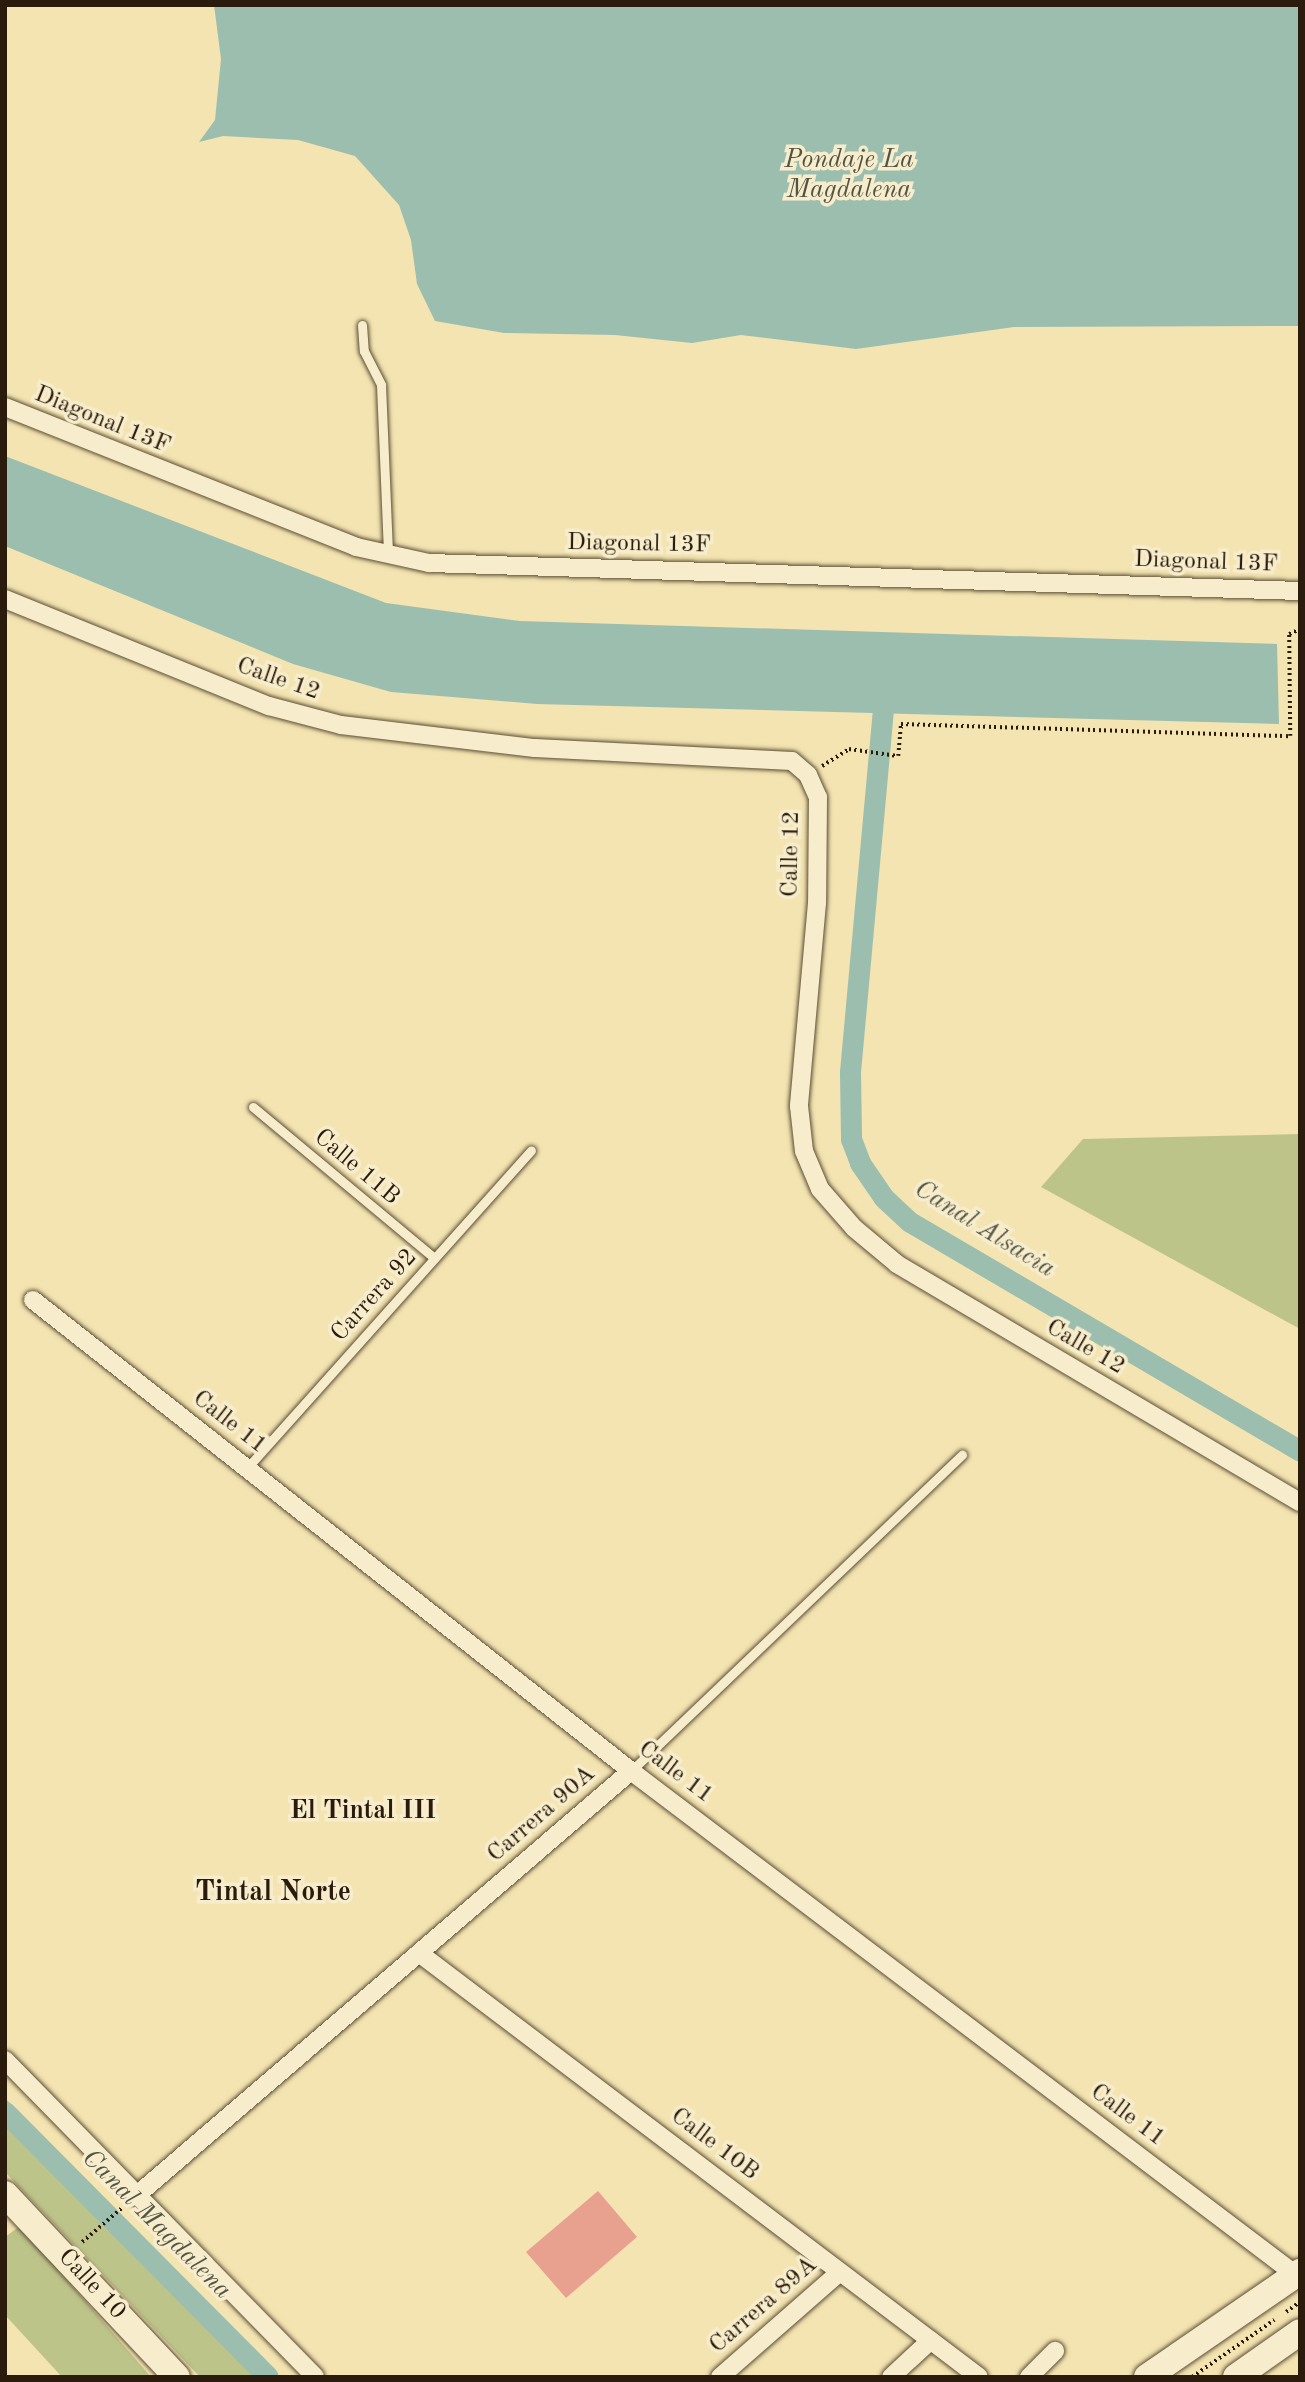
<!DOCTYPE html>
<style>
body{margin:0}
#map{position:relative;width:1305px;height:2382px;overflow:hidden;background:#f3e4b1;font-family:"Old Standard TT",serif}
div>[style]{position:absolute}
.green>*{inset:0;background:#bdc48a}
.water>*{inset:0;background:#9bbeaf}
.canal>*{height:21px;margin:-10.5px;padding:0 10.5px;transform-origin:10.5px;border-radius:10.5px;background:#9bbeaf}
.building>*{inset:0;background:#e8a18f}
.path>*{height:3.5px;margin-top:-1.75px;transform-origin:0;background:repeating-linear-gradient(90deg,#2a1b0c 0 2px,transparent 0 5.5px)}
.roads{filter:drop-shadow(0 0 2px #5c4d35) drop-shadow(0 0 2px #5c4d35)}
.lane>*{height:9px;margin:-4.5px;padding:0 4.5px;transform-origin:4.5px;border-radius:4.5px;background:#f7edcc}
.street>*{height:18px;margin:-9px;padding:0 9px;transform-origin:9px;border-radius:9px;background:#f7edcc}
.secondary>*{height:26px;margin:-13px;padding:0 13px;transform-origin:13px;border-radius:13px;background:#f7edcc}
span{translate:-50% -50%;white-space:nowrap;text-align:center;line-height:1.15;-webkit-text-stroke:7px #f7edcc;paint-order:stroke}
.street-label{font-size:24px;color:#2a1b0c}
.water-label{font-size:26px;color:#525445;font-style:italic}
.neighbourhood-label{font-size:26px;color:#2a1b0c;font-weight:700}
.quarter-label{font-size:28px;color:#2a1b0c;font-weight:700}
.frame{position:absolute;inset:0;border:7px solid #2a1b0c;pointer-events:none}
</style>
<div id="map">
<div class="green">
<div style="clip-path:polygon(1300px 1134px,1300px 1329px,1041px 1187px,1083px 1139px)"></div>
<div style="clip-path:polygon(5px 2098px,90px 2186px,280px 2377px,200px 2377px,5px 2172px)"></div>
<div style="clip-path:polygon(20px 2226px,151px 2377px,62px 2377px,5px 2315px,5px 2237px)"></div>
</div>
<div class="water">
<div style="clip-path:polygon(214px 5px,1300px 5px,1300px 326px,1014px 327px,856px 349px,741px 335px,692px 343px,615px 335px,504px 333px,435px 321px,417px 284px,411px 240px,399px 205px,355px 156px,298px 140px,223px 136px,199px 142px,215px 120px,221px 59px)"></div>
<div style="clip-path:polygon(5px 456px,386px 603px,520px 621px,1277px 644px,1279px 724px,537px 704px,391px 692px,293px 664px,5px 546px)"></div>
</div>
<div class="canal">
<div style="left:885px;top:687px;width:387px;rotate:95.2deg"></div>
<div style="left:850px;top:1072px;width:67px;rotate:89.1deg"></div>
<div style="left:851px;top:1139px;width:26px;rotate:69deg"></div>
<div style="left:860px;top:1163px;width:42px;rotate:55.6deg"></div>
<div style="left:884px;top:1198px;width:35px;rotate:43deg"></div>
<div style="left:910px;top:1222px;width:452px;rotate:30.4deg"></div>
<div style="left:5px;top:2112px;width:373px;rotate:45.2deg"></div>
</div>
<div class="building">
<div style="clip-path:polygon(598px 2191px,637px 2237px,566px 2298px,526px 2252px)"></div>
</div>
<div class="path">
<div style="left:822px;top:766px;width:32px;rotate:-32deg"></div>
<div style="left:849px;top:749px;width:49px;rotate:8.1deg"></div>
<div style="left:898px;top:756px;width:32px;rotate:-85deg"></div>
<div style="left:901px;top:724px;width:389px;rotate:1.8deg"></div>
<div style="left:1290px;top:736px;width:102px;rotate:-90.6deg"></div>
<div style="left:1289px;top:634px;width:12px;rotate:-24deg"></div>
<div style="left:82px;top:2242px;width:55px;rotate:-40.6deg"></div>
<div style="left:1286px;top:2312px;width:17px;rotate:-36deg"></div>
<div style="left:1192px;top:2377px;width:100px;rotate:-34.8deg"></div>
</div>
<div class="roads">
<div class="lane">
<div style="left:362px;top:325px;width:26px;rotate:86deg"></div>
<div style="left:364px;top:351px;width:38px;rotate:63deg"></div>
<div style="left:381px;top:385px;width:169px;rotate:87.6deg"></div>
<div style="left:253px;top:1107px;width:236px;rotate:39.8deg"></div>
<div style="left:247px;top:1468px;width:426px;rotate:-48.2deg"></div>
<div style="left:631px;top:1771px;width:458px;rotate:-43.7deg"></div>
</div>
<div class="street">
<div style="left:5px;top:407px;width:378px;rotate:21.7deg"></div>
<div style="left:356px;top:547px;width:75px;rotate:12.4deg"></div>
<div style="left:429px;top:563px;width:871px;rotate:1.84deg"></div>
<div style="left:5px;top:599px;width:285px;rotate:22.1deg"></div>
<div style="left:269px;top:706px;width:74px;rotate:14.8deg"></div>
<div style="left:341px;top:725px;width:195px;rotate:6.8deg"></div>
<div style="left:535px;top:748px;width:257px;rotate:2.9deg"></div>
<div style="left:792px;top:761px;width:21px;rotate:41deg"></div>
<div style="left:808px;top:775px;width:24px;rotate:66deg"></div>
<div style="left:818px;top:797px;width:106px;rotate:90.5deg"></div>
<div style="left:817px;top:903px;width:204px;rotate:95.1deg"></div>
<div style="left:799px;top:1106px;width:45px;rotate:83.7deg"></div>
<div style="left:804px;top:1151px;width:41px;rotate:67.2deg"></div>
<div style="left:820px;top:1189px;width:52px;rotate:48.9deg"></div>
<div style="left:854px;top:1228px;width:56px;rotate:39.9deg"></div>
<div style="left:897px;top:1264px;width:468px;rotate:30.6deg"></div>
<div style="left:33px;top:1300px;width:761px;rotate:38.22deg"></div>
<div style="left:631px;top:1771px;width:834px;rotate:37.16deg"></div>
<div style="left:419px;top:1953px;width:702px;rotate:37.13deg"></div>
<div style="left:5px;top:2060px;width:443px;rotate:45.6deg"></div>
<div style="left:137px;top:2195px;width:651px;rotate:-40.64deg"></div>
<div style="left:720px;top:2377px;width:159px;rotate:-41.2deg"></div>
<div style="left:891px;top:2377px;width:54px;rotate:-42.8deg"></div>
<div style="left:1029px;top:2377px;width:37px;rotate:-45deg"></div>
</div>
<div class="secondary">
<div style="left:5px;top:2194px;width:251px;rotate:46.8deg"></div>
<div style="left:1147px;top:2377px;width:186px;rotate:-34.5deg"></div>
<div style="left:1236px;top:2377px;width:78px;rotate:-35.1deg"></div>
</div>
</div>
<div class="street-label">
<span style="left:102px;top:421px;rotate:22deg">Diagonal 13F</span>
<span style="left:639px;top:545px;rotate:1deg">Diagonal 13F</span>
<span style="left:1206px;top:563px;rotate:2deg">Diagonal 13F</span>
<span style="left:278px;top:680px;rotate:19deg">Calle 12</span>
<span style="left:792px;top:854px;rotate:-89deg">Calle 12</span>
<span style="left:356px;top:1168px;rotate:40deg">Calle 11B</span>
<span style="left:375px;top:1296px;rotate:-48deg">Carrera 92</span>
<span style="left:1085px;top:1348px;rotate:30deg">Calle 12</span>
<span style="left:229px;top:1423px;rotate:38deg">Calle 11</span>
<span style="left:675px;top:1773px;rotate:37deg">Calle 11</span>
<span style="left:542px;top:1815px;rotate:-41deg">Carrera 90A</span>
<span style="left:1127px;top:2116px;rotate:37deg">Calle 11</span>
<span style="left:714px;top:2145px;rotate:37deg">Calle 10B</span>
<span style="left:91px;top:2285px;rotate:47deg">Calle 10</span>
<span style="left:764px;top:2306px;rotate:-41deg">Carrera 89A</span>
</div>
<div class="water-label">
<span style="left:849px;top:176px">Pondaje La<br>Magdalena</span>
<span style="left:984px;top:1230px;rotate:32deg">Canal Alsacia</span>
<span style="left:156px;top:2225px;rotate:45deg">Canal Magdalena</span>
</div>
<div class="neighbourhood-label">
<span style="left:363px;top:1812px">El Tintal III</span>
</div>
<div class="quarter-label">
<span style="left:273px;top:1893px">Tintal Norte</span>
</div>
<div class="frame"></div>
</div>
